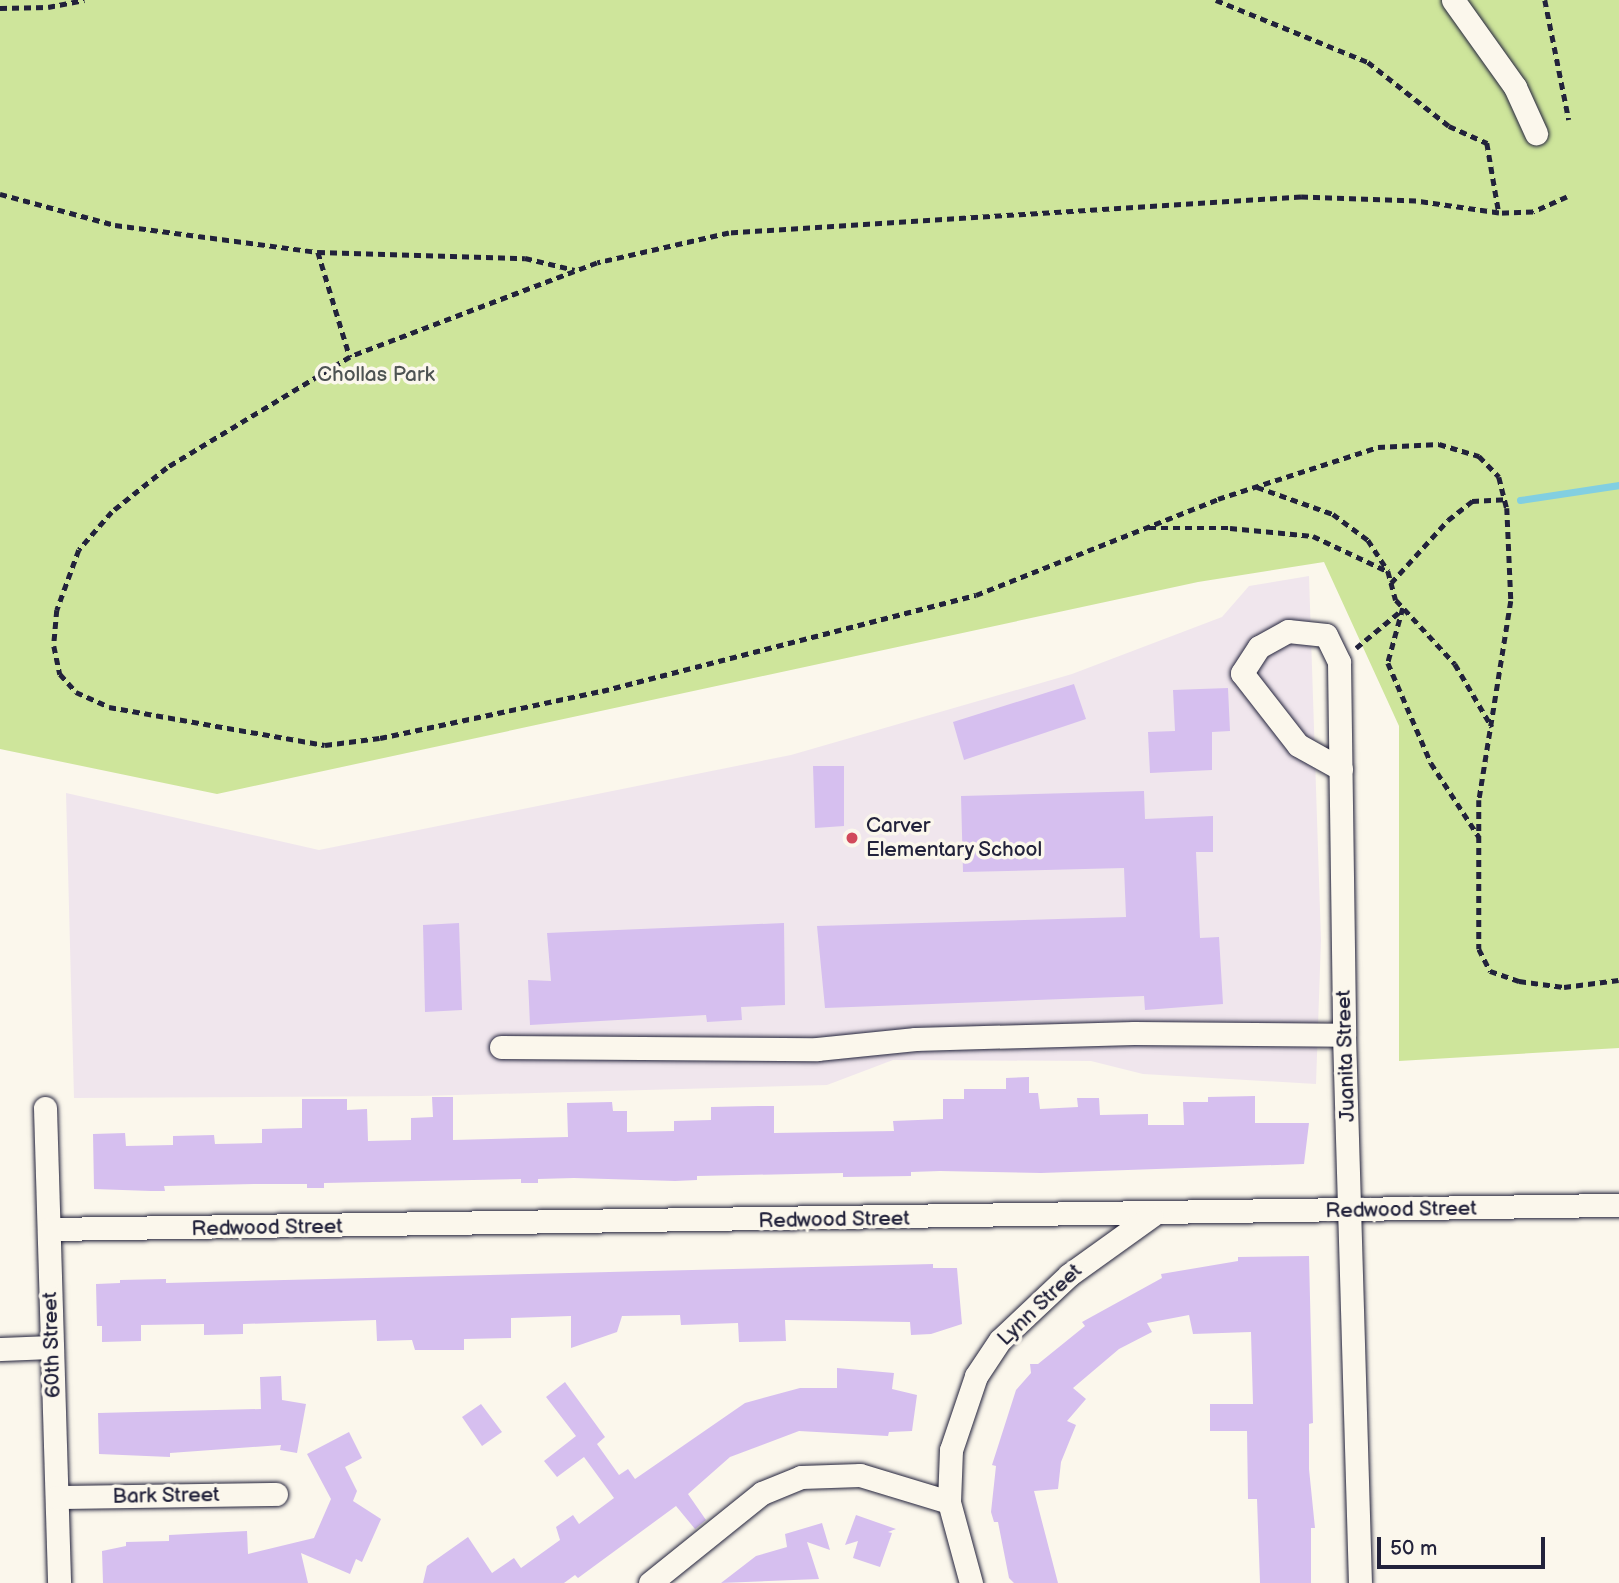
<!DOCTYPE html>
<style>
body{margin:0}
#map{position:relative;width:1619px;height:1583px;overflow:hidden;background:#fbf7ec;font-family:"Balsamiq Sans",sans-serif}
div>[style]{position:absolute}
.built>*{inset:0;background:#f0e6ed}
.green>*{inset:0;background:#cee59b}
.stream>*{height:7px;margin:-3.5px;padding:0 3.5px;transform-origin:3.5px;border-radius:3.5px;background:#82cfe1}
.building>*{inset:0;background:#d6bfef}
.path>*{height:4.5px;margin-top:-2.25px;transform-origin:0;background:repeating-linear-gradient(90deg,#22223b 0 7px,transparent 0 12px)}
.roads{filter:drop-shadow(0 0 2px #22223b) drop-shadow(0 0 2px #22223b)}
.minor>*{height:23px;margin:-11.5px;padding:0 11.5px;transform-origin:11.5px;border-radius:11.5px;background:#fbf7ec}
.dots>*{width:19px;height:19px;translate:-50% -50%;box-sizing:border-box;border:4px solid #fbf7ec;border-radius:50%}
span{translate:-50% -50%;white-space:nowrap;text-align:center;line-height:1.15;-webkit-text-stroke:7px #fbf7ec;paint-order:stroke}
.park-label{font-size:21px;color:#4d5353}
.poi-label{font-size:21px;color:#22223b}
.left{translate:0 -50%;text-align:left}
.street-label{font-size:21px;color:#22223b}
.scale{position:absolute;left:1377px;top:1537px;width:168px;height:32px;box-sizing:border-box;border:4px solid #22223b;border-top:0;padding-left:9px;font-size:21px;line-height:24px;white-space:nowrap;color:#22223b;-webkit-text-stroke:5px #fbf7ec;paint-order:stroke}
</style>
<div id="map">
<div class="built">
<div style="clip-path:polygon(1309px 576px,1321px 940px,1316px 1084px,1143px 1074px,1091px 1061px,893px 1060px,827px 1085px,421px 1096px,74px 1098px,66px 793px,319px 850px,791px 755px,1072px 674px,1222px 617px,1249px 586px)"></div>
</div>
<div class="green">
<div style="clip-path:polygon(0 0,1619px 0,1619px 1048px,1399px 1061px,1399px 726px,1324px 562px,1198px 582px,217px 794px,0 749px)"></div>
</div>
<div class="stream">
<div style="left:1520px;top:500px;width:100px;rotate:-8.6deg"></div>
</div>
<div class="building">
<div style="clip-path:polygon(1074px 684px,1086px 719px,964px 760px,953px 722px)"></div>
<div style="clip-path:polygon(1228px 688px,1230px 731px,1212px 732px,1212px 770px,1150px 773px,1148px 732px,1175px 731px,1173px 690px)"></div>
<div style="clip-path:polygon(813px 766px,844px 766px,844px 826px,815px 828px)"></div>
<div style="clip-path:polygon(1144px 791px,1145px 819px,1213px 816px,1213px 852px,1196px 852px,1200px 938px,1219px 937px,1223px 1004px,1145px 1010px,1144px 996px,825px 1008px,817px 926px,1126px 917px,1124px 868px,963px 872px,961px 796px)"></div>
<div style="clip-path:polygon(459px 923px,462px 1010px,425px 1012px,423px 925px)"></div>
<div style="clip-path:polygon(784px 923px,785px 1005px,741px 1007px,742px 1020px,707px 1022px,706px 1015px,530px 1025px,528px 980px,551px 981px,547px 933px)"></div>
<div style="clip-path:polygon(1029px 1077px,1029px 1093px,1038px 1093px,1040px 1109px,1078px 1107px,1077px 1098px,1099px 1098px,1100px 1115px,1148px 1114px,1148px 1125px,1184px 1125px,1183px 1102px,1208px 1102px,1208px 1097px,1255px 1096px,1255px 1123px,1309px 1123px,1304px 1164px,1041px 1173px,940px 1171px,911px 1172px,911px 1176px,843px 1177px,843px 1173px,697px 1176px,697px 1180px,675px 1181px,574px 1178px,538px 1179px,538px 1183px,521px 1183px,521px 1179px,324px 1183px,324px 1188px,307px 1188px,307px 1184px,254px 1184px,164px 1186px,165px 1191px,151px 1191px,94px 1189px,93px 1134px,125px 1133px,126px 1146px,173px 1145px,173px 1136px,214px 1135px,215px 1144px,262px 1143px,262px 1129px,302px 1128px,302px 1099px,347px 1099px,347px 1110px,367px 1109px,368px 1141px,411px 1140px,411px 1118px,433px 1117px,432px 1097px,453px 1097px,453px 1140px,568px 1137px,567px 1103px,612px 1102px,613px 1111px,627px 1111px,627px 1132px,674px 1131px,674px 1121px,711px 1120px,711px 1107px,758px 1106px,774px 1106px,774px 1133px,894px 1131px,893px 1121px,943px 1119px,943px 1099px,964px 1099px,964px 1089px,1006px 1089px,1006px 1078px)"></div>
<div style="clip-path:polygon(1309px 1256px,1313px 1423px,1309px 1424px,1309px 1469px,1315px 1528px,1311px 1528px,1311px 1583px,1260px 1583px,1257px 1499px,1248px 1499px,1247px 1431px,1210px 1431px,1210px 1404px,1253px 1404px,1251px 1332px,1193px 1334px,1189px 1315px,1147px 1323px,1152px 1332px,1119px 1349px,1073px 1388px,1086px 1399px,1067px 1421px,1076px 1425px,1061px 1462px,1058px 1489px,1034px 1491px,1058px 1583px,1014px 1583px,1009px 1578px,998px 1522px,994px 1522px,991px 1512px,996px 1466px,992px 1465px,1016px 1390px,1031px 1373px,1030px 1364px,1038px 1364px,1085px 1326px,1082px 1322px,1162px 1278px,1161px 1274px,1238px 1261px,1238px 1257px)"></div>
<div style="clip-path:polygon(933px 1264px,933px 1268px,957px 1268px,962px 1324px,931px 1334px,911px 1335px,910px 1322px,785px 1320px,786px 1341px,739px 1342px,738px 1323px,681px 1325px,680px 1315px,622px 1316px,617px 1332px,571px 1348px,571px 1316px,511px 1318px,511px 1338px,464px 1339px,464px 1350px,415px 1350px,412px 1340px,377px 1341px,376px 1320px,243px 1324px,243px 1334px,204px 1335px,204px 1324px,141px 1325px,141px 1341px,102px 1342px,102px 1326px,97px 1326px,96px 1284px,120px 1283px,120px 1280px,166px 1279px,166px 1283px)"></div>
<div style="clip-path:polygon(837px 1368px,894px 1373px,892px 1389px,917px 1395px,912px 1431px,889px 1432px,888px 1436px,799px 1431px,730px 1457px,688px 1494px,706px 1520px,695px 1529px,676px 1506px,578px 1578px,575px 1575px,564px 1583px,423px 1583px,427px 1566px,468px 1537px,492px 1573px,514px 1558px,521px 1568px,560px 1540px,556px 1527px,573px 1515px,579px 1524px,614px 1498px,584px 1457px,557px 1477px,544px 1461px,576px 1436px,546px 1397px,565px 1382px,605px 1437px,597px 1444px,619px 1475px,628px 1469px,635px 1479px,745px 1403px,800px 1388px,837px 1388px)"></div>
<div style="clip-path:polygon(281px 1376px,282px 1400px,306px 1404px,297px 1453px,280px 1450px,281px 1445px,170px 1453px,170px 1457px,99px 1454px,98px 1413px,261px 1409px,260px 1377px)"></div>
<div style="clip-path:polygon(481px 1404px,502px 1432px,482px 1446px,462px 1417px)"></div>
<div style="clip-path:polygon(349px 1432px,362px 1458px,345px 1467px,357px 1491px,353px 1501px,381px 1519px,362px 1562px,356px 1559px,350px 1574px,301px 1553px,308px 1583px,103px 1583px,102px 1551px,126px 1546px,126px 1542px,169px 1541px,169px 1535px,247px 1531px,248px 1554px,314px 1538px,331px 1499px,307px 1454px)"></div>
<div style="clip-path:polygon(856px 1515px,896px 1529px,888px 1532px,892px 1533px,880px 1567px,853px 1558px,858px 1541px,845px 1545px)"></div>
<div style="clip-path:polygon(822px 1523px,830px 1550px,807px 1542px,819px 1579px,721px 1583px,756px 1556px,787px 1547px,785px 1534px)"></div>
</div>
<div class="path">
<div style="left:1216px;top:0;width:164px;rotate:22.2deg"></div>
<div style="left:1368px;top:62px;width:103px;rotate:38.3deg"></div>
<div style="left:1449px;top:126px;width:42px;rotate:24.1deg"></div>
<div style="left:1487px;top:143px;width:71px;rotate:80.3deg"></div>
<div style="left:1545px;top:0;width:122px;rotate:78.7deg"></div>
<div style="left:0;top:8px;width:48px;rotate:-1.2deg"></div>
<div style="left:48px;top:7px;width:37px;rotate:-11deg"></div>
<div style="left:0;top:194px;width:119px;rotate:15.1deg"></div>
<div style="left:115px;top:225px;width:205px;rotate:7.6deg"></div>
<div style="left:318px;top:252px;width:207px;rotate:1.7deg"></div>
<div style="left:525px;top:258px;width:51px;rotate:13.5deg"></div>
<div style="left:1567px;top:197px;width:37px;rotate:156deg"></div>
<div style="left:1533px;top:212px;width:34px;rotate:178deg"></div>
<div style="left:1499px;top:213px;width:84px;rotate:-171.8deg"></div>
<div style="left:1416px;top:201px;width:115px;rotate:-178deg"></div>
<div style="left:1301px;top:197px;width:573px;rotate:176.4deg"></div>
<div style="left:729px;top:233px;width:135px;rotate:167.2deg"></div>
<div style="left:597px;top:263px;width:264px;rotate:159.2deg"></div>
<div style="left:350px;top:357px;width:214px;rotate:148.8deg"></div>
<div style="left:167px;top:468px;width:70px;rotate:141.3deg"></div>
<div style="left:112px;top:512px;width:50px;rotate:131deg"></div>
<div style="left:79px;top:550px;width:64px;rotate:110.1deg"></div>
<div style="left:57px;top:610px;width:36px;rotate:95deg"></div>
<div style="left:54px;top:646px;width:29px;rotate:78deg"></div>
<div style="left:60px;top:674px;width:24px;rotate:48deg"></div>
<div style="left:76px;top:692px;width:36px;rotate:24deg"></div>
<div style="left:109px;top:707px;width:219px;rotate:10deg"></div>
<div style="left:325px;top:745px;width:55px;rotate:-7.3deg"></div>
<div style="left:380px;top:738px;width:227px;rotate:-12deg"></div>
<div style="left:602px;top:691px;width:386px;rotate:-14.4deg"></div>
<div style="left:976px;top:595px;width:260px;rotate:-21.6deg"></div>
<div style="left:1218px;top:499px;width:168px;rotate:-18deg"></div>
<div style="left:1378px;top:447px;width:61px;rotate:-2.8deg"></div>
<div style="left:1439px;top:444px;width:42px;rotate:16.7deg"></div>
<div style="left:1479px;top:456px;width:29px;rotate:46deg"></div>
<div style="left:1499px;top:477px;width:32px;rotate:76deg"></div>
<div style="left:1507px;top:508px;width:93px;rotate:87.5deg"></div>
<div style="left:1511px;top:601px;width:202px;rotate:99.1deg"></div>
<div style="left:1479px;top:800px;width:149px;rotate:90deg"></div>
<div style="left:1479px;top:949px;width:25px;rotate:63deg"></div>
<div style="left:1490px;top:971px;width:31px;rotate:19deg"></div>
<div style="left:1519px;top:981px;width:45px;rotate:7.6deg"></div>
<div style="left:1564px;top:987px;width:55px;rotate:-7.3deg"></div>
<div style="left:318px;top:252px;width:110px;rotate:73.1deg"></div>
<div style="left:1257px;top:487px;width:81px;rotate:19.6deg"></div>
<div style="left:1333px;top:514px;width:44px;rotate:36.6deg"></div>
<div style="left:1368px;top:540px;width:37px;rotate:57deg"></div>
<div style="left:1388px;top:571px;width:30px;rotate:75deg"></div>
<div style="left:1396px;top:600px;width:87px;rotate:47.3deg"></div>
<div style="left:1455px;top:664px;width:73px;rotate:59.6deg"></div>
<div style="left:1149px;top:528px;width:81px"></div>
<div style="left:1230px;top:528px;width:83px;rotate:5.5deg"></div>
<div style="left:1313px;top:536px;width:82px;rotate:25.3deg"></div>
<div style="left:1391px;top:583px;width:85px;rotate:-47.9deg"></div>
<div style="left:1448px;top:520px;width:31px;rotate:-38deg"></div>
<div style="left:1472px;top:501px;width:33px;rotate:-3deg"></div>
<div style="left:1403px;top:608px;width:57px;rotate:105.3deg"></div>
<div style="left:1388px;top:663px;width:109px;rotate:66.7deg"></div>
<div style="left:1431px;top:763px;width:88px;rotate:57deg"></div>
<div style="left:1356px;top:648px;width:61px;rotate:-39.7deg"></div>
</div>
<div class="roads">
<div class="minor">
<div style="left:1453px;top:0;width:107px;rotate:54.5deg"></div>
<div style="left:1515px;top:87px;width:51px;rotate:65.5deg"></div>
<div style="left:1341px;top:769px;width:49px;rotate:-150.8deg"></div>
<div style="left:1298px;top:745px;width:91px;rotate:-127.9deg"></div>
<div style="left:1242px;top:673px;width:31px;rotate:-57deg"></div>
<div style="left:1259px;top:647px;width:33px;rotate:-29deg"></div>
<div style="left:1288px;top:631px;width:38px;rotate:6deg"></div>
<div style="left:1326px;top:635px;width:30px;rotate:64deg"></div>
<div style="left:1339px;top:662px;width:373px;rotate:89.2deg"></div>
<div style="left:1344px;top:1035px;width:548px;rotate:88.33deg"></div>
<div style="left:501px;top:1047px;width:316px;rotate:0.4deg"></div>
<div style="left:817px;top:1049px;width:99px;rotate:-5.8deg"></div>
<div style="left:915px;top:1039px;width:219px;rotate:-1.6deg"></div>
<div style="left:1134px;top:1033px;width:210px;rotate:0.5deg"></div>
<div style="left:45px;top:1108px;width:475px;rotate:88.3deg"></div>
<div style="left:49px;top:1229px;width:1570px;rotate:-0.88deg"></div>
<div style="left:0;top:1349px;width:52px;rotate:-2.2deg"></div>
<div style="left:57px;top:1497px;width:219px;rotate:-0.8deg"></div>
<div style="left:650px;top:1583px;width:144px;rotate:-38.8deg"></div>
<div style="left:762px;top:1493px;width:42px;rotate:-22.3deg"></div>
<div style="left:801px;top:1477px;width:59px;rotate:-1.9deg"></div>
<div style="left:860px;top:1475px;width:93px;rotate:16.9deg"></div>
<div style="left:971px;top:1583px;width:84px;rotate:-105.2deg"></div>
<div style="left:949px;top:1502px;width:52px;rotate:-87.8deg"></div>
<div style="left:951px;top:1450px;width:78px;rotate:-71.3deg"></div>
<div style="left:976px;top:1376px;width:43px;rotate:-56.3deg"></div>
<div style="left:1000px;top:1340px;width:95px;rotate:-43.3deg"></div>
<div style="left:1069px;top:1275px;width:101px;rotate:-35.7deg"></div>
</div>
</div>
<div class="dots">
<div style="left:852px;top:838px;background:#d1495b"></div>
</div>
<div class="park-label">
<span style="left:376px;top:375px">Chollas Park</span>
</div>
<div class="poi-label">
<span class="left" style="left:866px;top:838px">Carver<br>Elementary School</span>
</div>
<div class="street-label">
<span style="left:1346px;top:1056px;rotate:-92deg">Juanita Street</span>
<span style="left:1401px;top:1210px;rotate:-1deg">Redwood Street</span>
<span style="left:834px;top:1220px;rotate:-1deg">Redwood Street</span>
<span style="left:267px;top:1228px;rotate:-1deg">Redwood Street</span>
<span style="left:1040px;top:1305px;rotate:-44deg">Lynn Street</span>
<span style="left:52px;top:1345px;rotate:-92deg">60th Street</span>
<span style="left:166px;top:1496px;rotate:-1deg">Bark Street</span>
</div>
<div class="scale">50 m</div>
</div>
